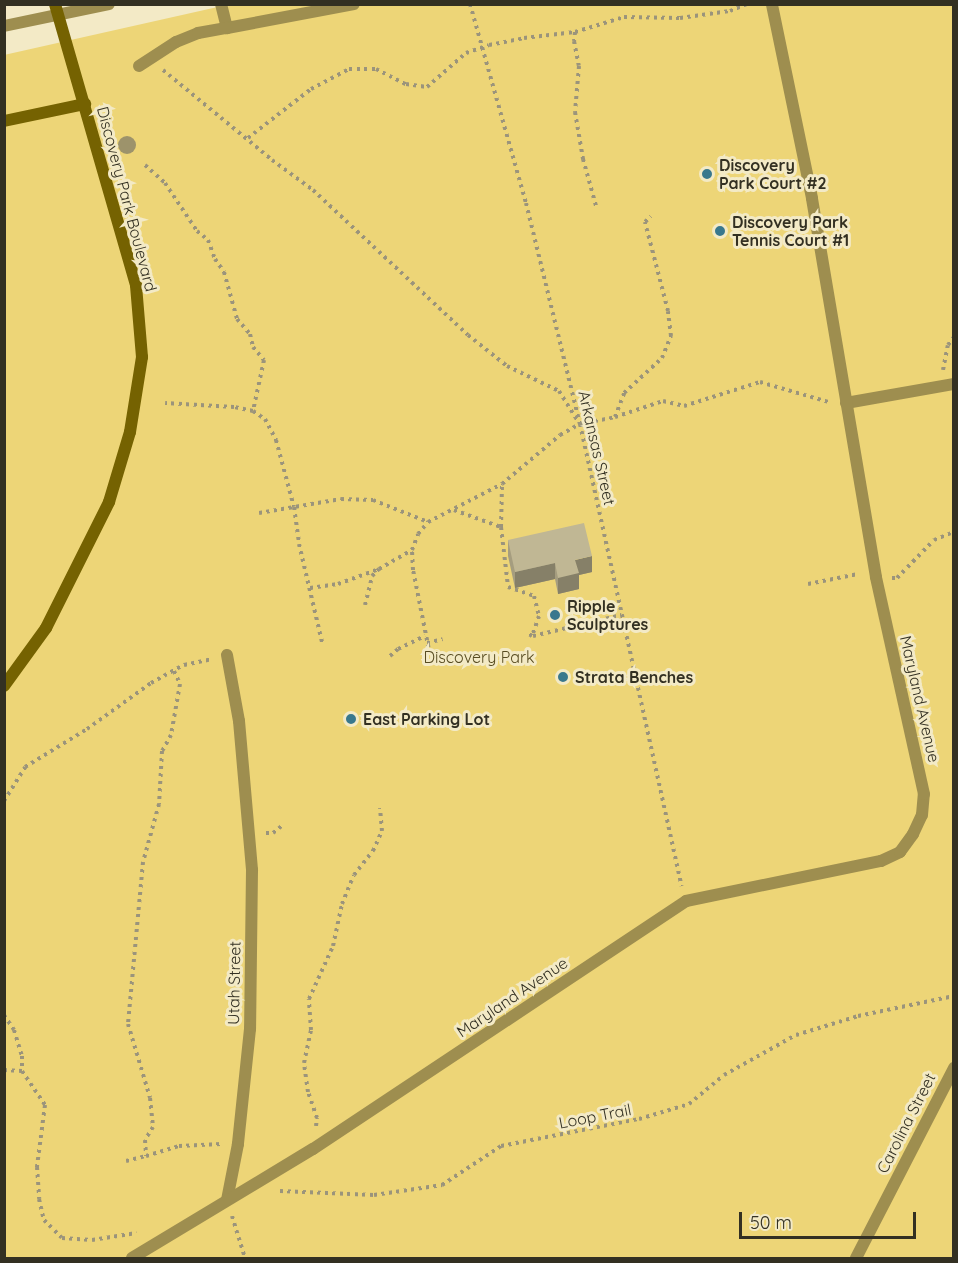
<!DOCTYPE html>
<style>
body{margin:0}
#map{position:relative;width:958px;height:1263px;overflow:hidden;background:#f3eac6;font-family:Quicksand,sans-serif}
div>[style]{position:absolute}
.green>*{inset:0;background:#edd577}
.path>*{height:4px;margin-top:-2px;transform-origin:0;background:repeating-linear-gradient(90deg,#9b947b 0 3px,transparent 0 7.5px)}
.street>*{height:12px;margin:-6px;padding:0 6px;transform-origin:6px;border-radius:6px;background:#9e8e4f}
.secondary>*{height:12px;margin:-6px;padding:0 6px;transform-origin:6px;border-radius:6px;background:#756201}
.trees>*{width:18px;height:18px;margin:-9px;border-radius:50%;background:#9d936b}
.wall>*{inset:0;background:#a59d7f}
.shaded-wall>*{inset:0;background:#868068}
.building>*{inset:0;background:#c0b794}
.dots>*{width:16px;height:16px;translate:-50% -50%;box-sizing:border-box;border:3px solid #f3eac6;border-radius:50%}
span{translate:-50% -50%;white-space:nowrap;text-align:center;line-height:1.15;-webkit-text-stroke:6px #f3eac6;paint-order:stroke}
.poi-label{font-size:16px;color:#333022;font-weight:700}
.left{translate:0 -50%;text-align:left}
.street-label{font-size:16px;color:#333022}
.park-label{font-size:16px;color:#574b20}
.frame{position:absolute;inset:0;border:6px solid #333022;pointer-events:none}
.scale{position:absolute;left:739px;top:1212px;width:177px;height:27px;box-sizing:border-box;border:3px solid #333022;border-top:0;padding-left:8px;font-size:18px;line-height:21px;white-space:nowrap;color:#333022;-webkit-text-stroke:4px #f3eac6;paint-order:stroke}
</style>
<div id="map">
<div class="green">
<div style="clip-path:polygon(231px 4px,953px 5px,953px 1258px,5px 1258px,4px 55px)"></div>
</div>
<div class="path">
<div style="left:470px;top:4px;width:207px;rotate:74.3deg"></div>
<div style="left:526px;top:203px;width:228px;rotate:76.3deg"></div>
<div style="left:580px;top:424px;width:473px;rotate:77.6deg"></div>
<div style="left:575px;top:32px;width:9px;rotate:96deg"></div>
<div style="left:574px;top:41px;width:25px;rotate:79deg"></div>
<div style="left:579px;top:66px;width:46px;rotate:95deg"></div>
<div style="left:575px;top:112px;width:48px;rotate:80.3deg"></div>
<div style="left:583px;top:159px;width:49px;rotate:74.5deg"></div>
<div style="left:163px;top:70px;width:141px;rotate:39.5deg"></div>
<div style="left:272px;top:160px;width:51px;rotate:36.2deg"></div>
<div style="left:313px;top:190px;width:212px;rotate:43.1deg"></div>
<div style="left:468px;top:335px;width:50px;rotate:38.5deg"></div>
<div style="left:507px;top:366px;width:58px;rotate:25.7deg"></div>
<div style="left:559px;top:391px;width:36px;rotate:58deg"></div>
<div style="left:248px;top:138px;width:80px;rotate:-37.9deg"></div>
<div style="left:311px;top:89px;width:43px;rotate:-27.8deg"></div>
<div style="left:349px;top:69px;width:27px"></div>
<div style="left:376px;top:69px;width:34px;rotate:27deg"></div>
<div style="left:406px;top:84px;width:21px;rotate:8deg"></div>
<div style="left:427px;top:87px;width:52px;rotate:-41.1deg"></div>
<div style="left:466px;top:53px;width:24px;rotate:-19deg"></div>
<div style="left:489px;top:45px;width:36px;rotate:-11deg"></div>
<div style="left:524px;top:38px;width:51px;rotate:-6.7deg"></div>
<div style="left:575px;top:32px;width:51px;rotate:-17deg"></div>
<div style="left:624px;top:17px;width:56px;rotate:1deg"></div>
<div style="left:680px;top:18px;width:50px;rotate:-8deg"></div>
<div style="left:730px;top:11px;width:18px;rotate:-22deg"></div>
<div style="left:145px;top:165px;width:27px;rotate:42deg"></div>
<div style="left:165px;top:183px;width:58px;rotate:56.3deg"></div>
<div style="left:197px;top:231px;width:14px;rotate:39deg"></div>
<div style="left:208px;top:240px;width:20px;rotate:70deg"></div>
<div style="left:215px;top:259px;width:16px;rotate:55deg"></div>
<div style="left:224px;top:272px;width:49px;rotate:74.5deg"></div>
<div style="left:237px;top:319px;width:20px;rotate:49deg"></div>
<div style="left:250px;top:334px;width:13px;rotate:77deg"></div>
<div style="left:253px;top:347px;width:17px;rotate:50deg"></div>
<div style="left:264px;top:360px;width:52px;rotate:102.2deg"></div>
<div style="left:253px;top:411px;width:19px;rotate:-168deg"></div>
<div style="left:234px;top:407px;width:69px;rotate:-176.7deg"></div>
<div style="left:943px;top:370px;width:25px;rotate:-79deg"></div>
<div style="left:948px;top:345px;width:10px;rotate:-53deg"></div>
<div style="left:253px;top:411px;width:14px;rotate:34deg"></div>
<div style="left:265px;top:419px;width:24px;rotate:62deg"></div>
<div style="left:276px;top:440px;width:69px;rotate:75deg"></div>
<div style="left:294px;top:507px;width:37px;rotate:82deg"></div>
<div style="left:299px;top:544px;width:101px;rotate:76.8deg"></div>
<div style="left:615px;top:417px;width:26px;rotate:-69deg"></div>
<div style="left:624px;top:393px;width:52px;rotate:-42.6deg"></div>
<div style="left:662px;top:358px;width:24px;rotate:-68deg"></div>
<div style="left:671px;top:336px;width:25px;rotate:-97deg"></div>
<div style="left:668px;top:311px;width:92px;rotate:-104.5deg"></div>
<div style="left:645px;top:222px;width:8px;rotate:-45deg"></div>
<div style="left:454px;top:510px;width:50px;rotate:19.9deg"></div>
<div style="left:501px;top:527px;width:60px;rotate:83.3deg"></div>
<div style="left:508px;top:587px;width:28px;rotate:19deg"></div>
<div style="left:534px;top:596px;width:21px;rotate:76deg"></div>
<div style="left:539px;top:616px;width:21px;rotate:109deg"></div>
<div style="left:532px;top:636px;width:7px;rotate:-146deg"></div>
<div style="left:259px;top:513px;width:83px;rotate:-9.7deg"></div>
<div style="left:341px;top:499px;width:32px;rotate:2deg"></div>
<div style="left:373px;top:500px;width:59px;rotate:21.8deg"></div>
<div style="left:501px;top:527px;width:42px;rotate:-88.6deg"></div>
<div style="left:892px;top:578px;width:5px"></div>
<div style="left:897px;top:578px;width:53px;rotate:-45.8deg"></div>
<div style="left:934px;top:540px;width:22px;rotate:-22deg"></div>
<div style="left:808px;top:584px;width:51px;rotate:-11.3deg"></div>
<div style="left:310px;top:588px;width:28px;rotate:-8deg"></div>
<div style="left:338px;top:584px;width:44px;rotate:-20.1deg"></div>
<div style="left:365px;top:605px;width:30px;rotate:-76deg"></div>
<div style="left:372px;top:576px;width:10px;rotate:-45deg"></div>
<div style="left:379px;top:569px;width:38px;rotate:-30deg"></div>
<div style="left:533px;top:636px;width:91px;rotate:-13.3deg"></div>
<div style="left:427px;top:643px;width:16px;rotate:-14deg"></div>
<div style="left:430px;top:655px;width:87px;rotate:-101.3deg"></div>
<div style="left:413px;top:570px;width:20px;rotate:-93deg"></div>
<div style="left:412px;top:550px;width:17px;rotate:-69deg"></div>
<div style="left:418px;top:534px;width:16px;rotate:-50deg"></div>
<div style="left:428px;top:522px;width:83px;rotate:-27.2deg"></div>
<div style="left:502px;top:484px;width:76px;rotate:-40.2deg"></div>
<div style="left:560px;top:435px;width:23px;rotate:-29deg"></div>
<div style="left:580px;top:424px;width:36px;rotate:-11deg"></div>
<div style="left:615px;top:417px;width:51px;rotate:-18.4deg"></div>
<div style="left:663px;top:401px;width:22px;rotate:13deg"></div>
<div style="left:684px;top:406px;width:80px;rotate:-17.5deg"></div>
<div style="left:760px;top:382px;width:72px;rotate:16.2deg"></div>
<div style="left:390px;top:656px;width:11px;rotate:-41deg"></div>
<div style="left:398px;top:649px;width:30px;rotate:-26deg"></div>
<div style="left:174px;top:671px;width:14px;rotate:65deg"></div>
<div style="left:180px;top:684px;width:52px;rotate:100deg"></div>
<div style="left:171px;top:735px;width:18px;rotate:119deg"></div>
<div style="left:162px;top:751px;width:53px;rotate:93.2deg"></div>
<div style="left:159px;top:804px;width:60px;rotate:105.4deg"></div>
<div style="left:143px;top:862px;width:163px;rotate:95.3deg"></div>
<div style="left:128px;top:1024px;width:77px;rotate:73.4deg"></div>
<div style="left:150px;top:1098px;width:29px;rotate:84deg"></div>
<div style="left:153px;top:1127px;width:15px;rotate:122deg"></div>
<div style="left:145px;top:1140px;width:16px;rotate:86deg"></div>
<div style="left:146px;top:1156px;width:34px;rotate:-17deg"></div>
<div style="left:179px;top:1146px;width:42px;rotate:-2.7deg"></div>
<div style="left:4px;top:801px;width:40px;rotate:-58deg"></div>
<div style="left:25px;top:767px;width:73px;rotate:-31.5deg"></div>
<div style="left:87px;top:729px;width:79px;rotate:-35.7deg"></div>
<div style="left:151px;top:683px;width:38px;rotate:-29deg"></div>
<div style="left:184px;top:665px;width:29px;rotate:-12deg"></div>
<div style="left:266px;top:833px;width:7px"></div>
<div style="left:273px;top:833px;width:13px;rotate:-39deg"></div>
<div style="left:4px;top:1015px;width:18px;rotate:56deg"></div>
<div style="left:14px;top:1030px;width:27px;rotate:73deg"></div>
<div style="left:22px;top:1056px;width:15px;rotate:90deg"></div>
<div style="left:22px;top:1071px;width:41px;rotate:55.9deg"></div>
<div style="left:45px;top:1105px;width:63px;rotate:97.4deg"></div>
<div style="left:37px;top:1167px;width:32px;rotate:86deg"></div>
<div style="left:39px;top:1199px;width:22px;rotate:77deg"></div>
<div style="left:44px;top:1220px;width:25px;rotate:45deg"></div>
<div style="left:62px;top:1238px;width:30px;rotate:4deg"></div>
<div style="left:92px;top:1240px;width:45px;rotate:-9deg"></div>
<div style="left:4px;top:1070px;width:18px;rotate:3deg"></div>
<div style="left:316px;top:1126px;width:8px;rotate:-83deg"></div>
<div style="left:317px;top:1118px;width:28px;rotate:-109deg"></div>
<div style="left:308px;top:1092px;width:29px;rotate:-98deg"></div>
<div style="left:304px;top:1063px;width:34px;rotate:-78deg"></div>
<div style="left:311px;top:1030px;width:31px;rotate:-94deg"></div>
<div style="left:309px;top:999px;width:58px;rotate:-65.6deg"></div>
<div style="left:333px;top:946px;width:43px;rotate:-77.9deg"></div>
<div style="left:342px;top:904px;width:31px;rotate:-68deg"></div>
<div style="left:354px;top:875px;width:31px;rotate:-52deg"></div>
<div style="left:373px;top:851px;width:22px;rotate:-66deg"></div>
<div style="left:382px;top:831px;width:23px;rotate:-95deg"></div>
<div style="left:126px;top:1161px;width:21px;rotate:-14deg"></div>
<div style="left:280px;top:1191px;width:94px;rotate:2.4deg"></div>
<div style="left:374px;top:1195px;width:69px;rotate:-8.4deg"></div>
<div style="left:442px;top:1185px;width:71px;rotate:-33.5deg"></div>
<div style="left:501px;top:1146px;width:141px;rotate:-11.1deg"></div>
<div style="left:639px;top:1119px;width:52px;rotate:-16.7deg"></div>
<div style="left:689px;top:1104px;width:45px;rotate:-39.6deg"></div>
<div style="left:724px;top:1075px;width:82px;rotate:-29.1deg"></div>
<div style="left:796px;top:1035px;width:65px;rotate:-17deg"></div>
<div style="left:858px;top:1016px;width:98px;rotate:-11.8deg"></div>
<div style="left:232px;top:1216px;width:44px;rotate:72.8deg"></div>
</div>
<div class="street">
<div style="left:221px;top:4px;width:25px;rotate:76deg"></div>
<div style="left:227px;top:28px;width:129px;rotate:-10.7deg"></div>
<div style="left:4px;top:26px;width:107px;rotate:-11.8deg"></div>
<div style="left:139px;top:66px;width:44px;rotate:-33deg"></div>
<div style="left:176px;top:42px;width:24px;rotate:-22deg"></div>
<div style="left:198px;top:33px;width:29px;rotate:-10deg"></div>
<div style="left:846px;top:403px;width:110px;rotate:-10deg"></div>
<div style="left:227px;top:655px;width:67px;rotate:79.7deg"></div>
<div style="left:239px;top:721px;width:150px;rotate:85deg"></div>
<div style="left:252px;top:870px;width:159px;rotate:90.7deg"></div>
<div style="left:250px;top:1029px;width:116px;rotate:96deg"></div>
<div style="left:238px;top:1144px;width:57px;rotate:101.1deg"></div>
<div style="left:132px;top:1258px;width:211px;rotate:-31.1deg"></div>
<div style="left:313px;top:1149px;width:448px;rotate:-33.6deg"></div>
<div style="left:686px;top:901px;width:199px;rotate:-11.6deg"></div>
<div style="left:881px;top:861px;width:21px;rotate:-25deg"></div>
<div style="left:900px;top:852px;width:22px;rotate:-54deg"></div>
<div style="left:913px;top:834px;width:21px;rotate:-65deg"></div>
<div style="left:922px;top:815px;width:21px;rotate:-85deg"></div>
<div style="left:924px;top:794px;width:222px;rotate:-102.5deg"></div>
<div style="left:876px;top:577px;width:384px;rotate:-99.6deg"></div>
<div style="left:812px;top:198px;width:198px;rotate:-101.7deg"></div>
<div style="left:856px;top:1258px;width:214px;rotate:-62.7deg"></div>
</div>
<div class="secondary">
<div style="left:4px;top:121px;width:83px;rotate:-11.9deg"></div>
<div style="left:4px;top:686px;width:72px;rotate:-54.1deg"></div>
<div style="left:46px;top:628px;width:141px;rotate:-63.4deg"></div>
<div style="left:109px;top:502px;width:73px;rotate:-73.3deg"></div>
<div style="left:130px;top:432px;width:76px;rotate:-80.9deg"></div>
<div style="left:142px;top:357px;width:72px;rotate:-94.8deg"></div>
<div style="left:136px;top:285px;width:292px;rotate:-106.1deg"></div>
</div>
<div class="trees">
<div style="left:127px;top:145px"></div>
</div>
<div class="wall">
<div style="clip-path:polygon(508px 540px,592px 572px,579px 575px,579px 589px,558px 594px,555px 579px,515px 588px,508px 556px)"></div>
</div>
<div class="shaded-wall">
<div style="clip-path:polygon(592px 556px,592px 572px,579px 575px,579px 589px,558px 594px,558px 578px,575px 560px)"></div>
<div style="clip-path:polygon(555px 563px,555px 579px,515px 588px,515px 572px)"></div>
</div>
<div class="building">
<div style="clip-path:polygon(584px 523px,592px 556px,575px 560px,579px 573px,558px 578px,555px 563px,515px 572px,508px 540px)"></div>
</div>
<div class="dots">
<div style="left:707px;top:174px;background:#39788d"></div>
<div style="left:720px;top:231px;background:#39788d"></div>
<div style="left:555px;top:615px;background:#39788d"></div>
<div style="left:563px;top:677px;background:#39788d"></div>
<div style="left:351px;top:719px;background:#39788d"></div>
</div>
<div class="poi-label">
<span class="left" style="left:719px;top:174px">Discovery<br>Park Court #2</span>
<span class="left" style="left:732px;top:231px">Discovery Park<br>Tennis Court #1</span>
<span class="left" style="left:567px;top:615px">Ripple<br>Sculptures</span>
<span class="left" style="left:575px;top:677px">Strata Benches</span>
<span class="left" style="left:363px;top:719px">East Parking Lot</span>
</div>
<div class="street-label">
<span style="left:127px;top:199px;rotate:75deg">Discovery Park Boulevard</span>
<span style="left:597px;top:448px;rotate:77deg">Arkansas Street</span>
<span style="left:920px;top:699px;rotate:77deg">Maryland Avenue</span>
<span style="left:234px;top:983px;rotate:-89deg">Utah Street</span>
<span style="left:512px;top:997px;rotate:-34deg">Maryland Avenue</span>
<span style="left:595px;top:1116px;rotate:-11deg">Loop Trail</span>
<span style="left:906px;top:1123px;rotate:-63deg">Carolina Street</span>
</div>
<div class="park-label">
<span style="left:479px;top:657px">Discovery Park</span>
</div>
<div class="frame"></div>
<div class="scale">50 m</div>
</div>
